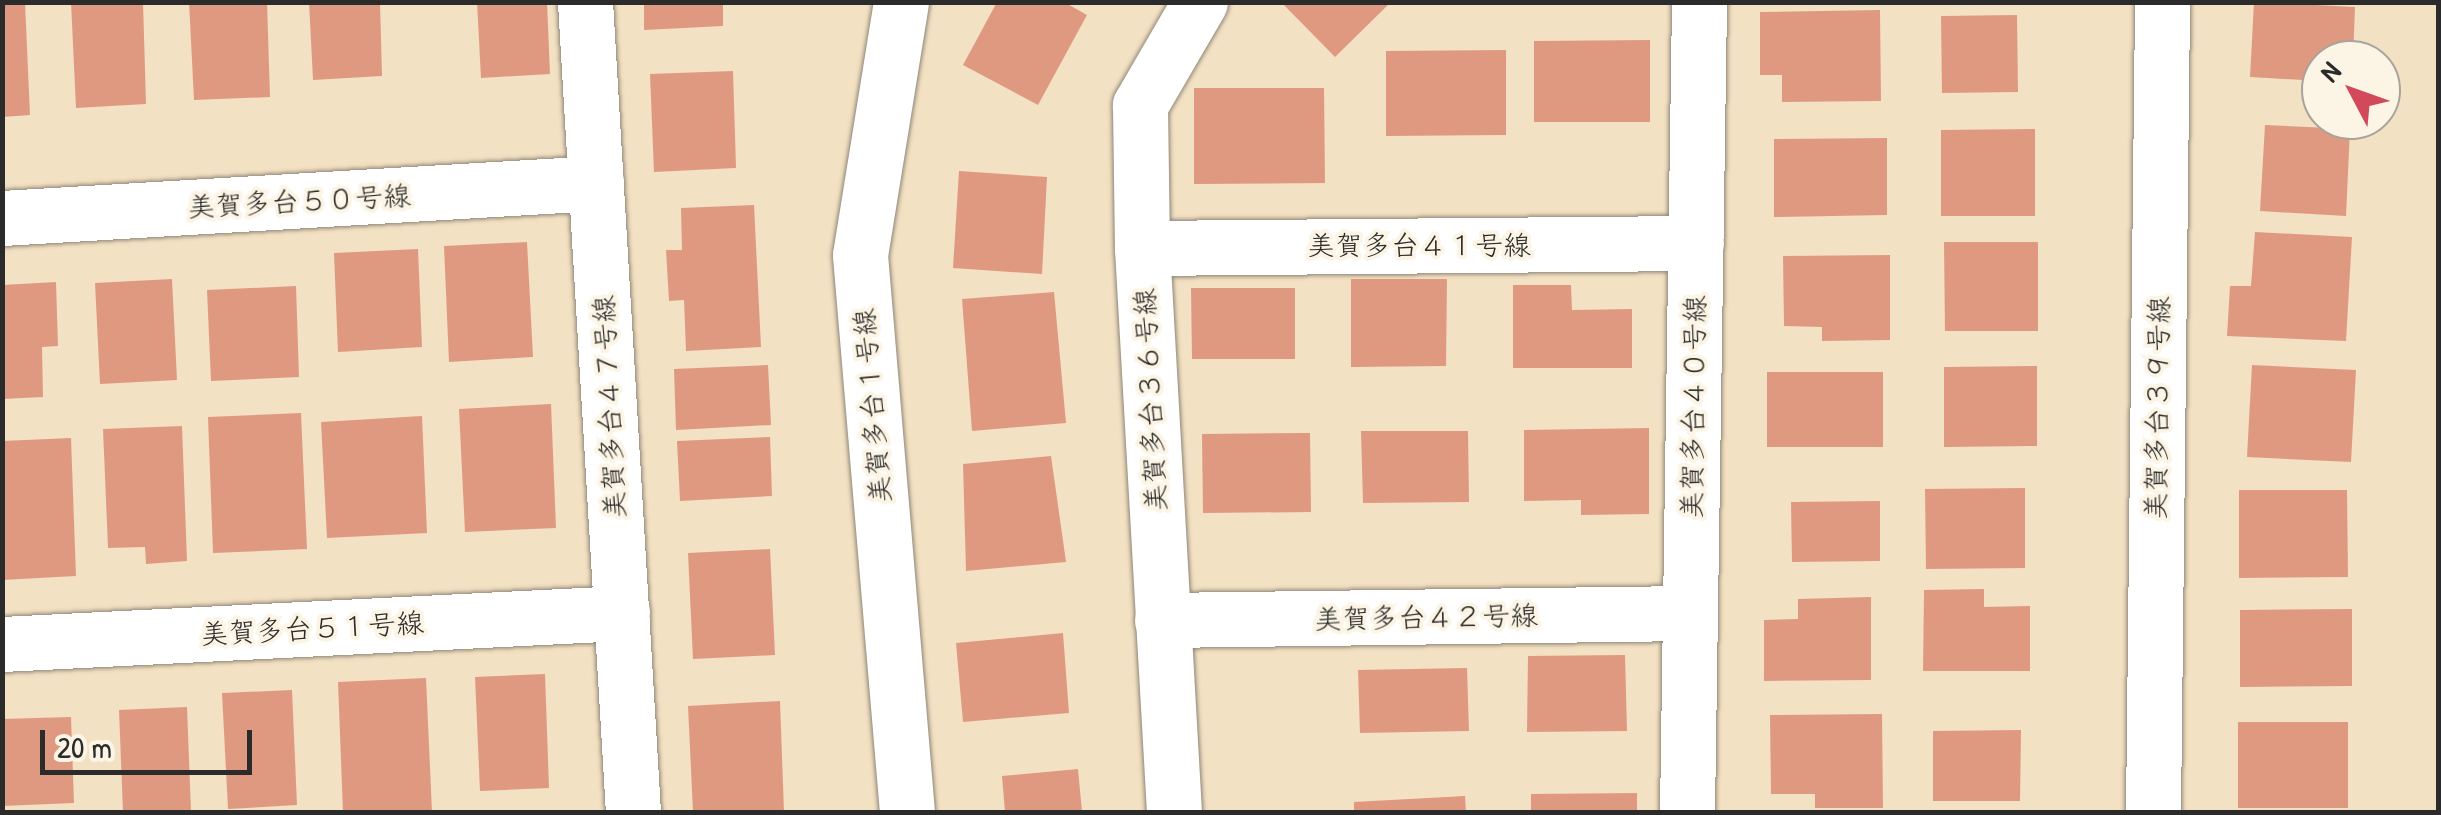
<!DOCTYPE html>
<meta charset="utf-8">
<style>
body{margin:0}
#map{position:relative;width:2441px;height:815px;overflow:hidden;background:#f3e1c3;font-family:"Patrick Hand","Klee One",sans-serif}
div>[style]{position:absolute}
.building>*{inset:0;background:#e09981}
.roads{filter:drop-shadow(0 0 2px #8f8677) drop-shadow(0 0 2px #8f8677)}
.minor>*{height:55px;margin:-27.5px;padding:0 27.5px;transform-origin:27.5px;border-radius:27.5px;background:#fff}
span{translate:-50% -50%;white-space:nowrap;text-align:center;line-height:1.15;-webkit-text-stroke:8px #fcf5e5;paint-order:stroke}
.street-label{font-size:28px;color:#2b2b2b}
.frame{position:absolute;inset:0;border:5px solid #2b2b2b;pointer-events:none}
.north{position:absolute;left:2301px;top:40px;width:100px;height:100px;box-sizing:border-box;background:#fcf5e5;border:2px solid #a8a49b;border-radius:50%;rotate:311deg;font-size:28px;font-weight:700;line-height:40px;text-align:center;color:#2b2b2b}
.north::after{content:'';display:block;margin:auto;width:35px;height:45px;background:#d1495b;clip-path:polygon(50% 0,100% 100%,50% 72%,0 100%)}
.scale{position:absolute;left:40px;top:730px;width:212px;height:45px;box-sizing:border-box;border:5px solid #2b2b2b;border-top:0;padding-left:12px;font-size:30px;line-height:35px;white-space:nowrap;color:#2b2b2b;-webkit-text-stroke:8px #fcf5e5;paint-order:stroke}
</style>
<div id="map">
<div class="building">
<div style="clip-path:polygon(2px 2px,25px 2px,30px 115px,2px 117px)"></div>
<div style="clip-path:polygon(71px 2px,143px 2px,146px 104px,76px 108px)"></div>
<div style="clip-path:polygon(189px 2px,267px 2px,270px 97px,194px 100px)"></div>
<div style="clip-path:polygon(309px 2px,380px 2px,382px 76px,313px 80px)"></div>
<div style="clip-path:polygon(477px 2px,547px 2px,550px 74px,481px 78px)"></div>
<div style="clip-path:polygon(644px 2px,723px 2px,723px 26px,644px 30px)"></div>
<div style="clip-path:polygon(997px 2px,1064px 2px,1087px 15px,1038px 105px,963px 65px)"></div>
<div style="clip-path:polygon(1281px 2px,1391px 2px,1335px 57px)"></div>
<div style="clip-path:polygon(2254px 2px,2355px 7px,2353px 60px,2321px 60px,2321px 81px,2250px 77px)"></div>
<div style="clip-path:polygon(1880px 10px,1881px 101px,1782px 102px,1782px 75px,1760px 75px,1760px 12px)"></div>
<div style="clip-path:polygon(2017px 15px,2018px 92px,1942px 93px,1941px 16px)"></div>
<div style="clip-path:polygon(1650px 40px,1650px 122px,1534px 122px,1534px 41px)"></div>
<div style="clip-path:polygon(1506px 50px,1506px 135px,1386px 136px,1386px 51px)"></div>
<div style="clip-path:polygon(733px 71px,736px 168px,654px 172px,650px 74px)"></div>
<div style="clip-path:polygon(1194px 88px,1324px 88px,1325px 183px,1194px 184px)"></div>
<div style="clip-path:polygon(2265px 125px,2350px 129px,2346px 216px,2260px 211px)"></div>
<div style="clip-path:polygon(2035px 129px,2035px 216px,1941px 216px,1941px 130px)"></div>
<div style="clip-path:polygon(1887px 138px,1887px 215px,1774px 217px,1774px 139px)"></div>
<div style="clip-path:polygon(959px 171px,1047px 177px,1042px 274px,953px 268px)"></div>
<div style="clip-path:polygon(754px 205px,761px 347px,686px 351px,684px 300px,669px 301px,666px 250px,682px 250px,681px 208px)"></div>
<div style="clip-path:polygon(2255px 232px,2352px 237px,2346px 341px,2227px 336px,2230px 286px,2251px 286px)"></div>
<div style="clip-path:polygon(527px 242px,533px 357px,449px 362px,444px 246px)"></div>
<div style="clip-path:polygon(1944px 242px,2038px 242px,2038px 331px,1945px 331px)"></div>
<div style="clip-path:polygon(418px 249px,422px 347px,338px 352px,334px 253px)"></div>
<div style="clip-path:polygon(1890px 255px,1890px 340px,1822px 341px,1822px 327px,1784px 326px,1783px 256px)"></div>
<div style="clip-path:polygon(172px 279px,177px 380px,100px 384px,95px 283px)"></div>
<div style="clip-path:polygon(1351px 279px,1447px 279px,1446px 366px,1351px 367px)"></div>
<div style="clip-path:polygon(56px 282px,58px 346px,42px 347px,43px 397px,2px 399px,2px 285px)"></div>
<div style="clip-path:polygon(1513px 285px,1571px 285px,1572px 310px,1632px 309px,1632px 368px,1513px 368px)"></div>
<div style="clip-path:polygon(296px 286px,299px 377px,211px 381px,207px 290px)"></div>
<div style="clip-path:polygon(1191px 288px,1295px 288px,1295px 359px,1192px 359px)"></div>
<div style="clip-path:polygon(1054px 292px,1066px 423px,972px 431px,962px 299px)"></div>
<div style="clip-path:polygon(768px 365px,771px 425px,676px 430px,674px 369px)"></div>
<div style="clip-path:polygon(2252px 365px,2356px 370px,2351px 462px,2247px 457px)"></div>
<div style="clip-path:polygon(2037px 366px,2037px 446px,1944px 447px,1944px 367px)"></div>
<div style="clip-path:polygon(1767px 372px,1883px 372px,1883px 447px,1767px 447px)"></div>
<div style="clip-path:polygon(551px 404px,556px 528px,465px 532px,459px 409px)"></div>
<div style="clip-path:polygon(301px 413px,307px 549px,213px 553px,208px 417px)"></div>
<div style="clip-path:polygon(422px 416px,427px 533px,327px 538px,321px 422px)"></div>
<div style="clip-path:polygon(182px 426px,187px 561px,146px 564px,145px 547px,108px 548px,103px 429px)"></div>
<div style="clip-path:polygon(1649px 428px,1649px 514px,1581px 515px,1581px 500px,1524px 501px,1524px 430px)"></div>
<div style="clip-path:polygon(1361px 431px,1468px 431px,1469px 502px,1363px 503px)"></div>
<div style="clip-path:polygon(1310px 433px,1311px 512px,1203px 513px,1202px 434px)"></div>
<div style="clip-path:polygon(770px 437px,772px 496px,680px 501px,677px 441px)"></div>
<div style="clip-path:polygon(71px 438px,76px 576px,2px 580px,2px 441px)"></div>
<div style="clip-path:polygon(1051px 456px,1066px 562px,966px 571px,963px 464px)"></div>
<div style="clip-path:polygon(2025px 488px,2025px 568px,1926px 569px,1925px 489px)"></div>
<div style="clip-path:polygon(2239px 490px,2347px 490px,2348px 577px,2239px 578px)"></div>
<div style="clip-path:polygon(1880px 501px,1880px 561px,1792px 562px,1791px 502px)"></div>
<div style="clip-path:polygon(770px 549px,775px 655px,693px 659px,688px 553px)"></div>
<div style="clip-path:polygon(1984px 589px,1984px 607px,2030px 606px,2030px 671px,1923px 671px,1924px 590px)"></div>
<div style="clip-path:polygon(1871px 597px,1871px 680px,1764px 681px,1764px 620px,1798px 619px,1798px 599px)"></div>
<div style="clip-path:polygon(2352px 609px,2352px 686px,2240px 687px,2240px 610px)"></div>
<div style="clip-path:polygon(1063px 633px,1069px 713px,963px 722px,956px 643px)"></div>
<div style="clip-path:polygon(1625px 655px,1627px 731px,1527px 732px,1528px 656px)"></div>
<div style="clip-path:polygon(1467px 668px,1469px 731px,1360px 733px,1358px 670px)"></div>
<div style="clip-path:polygon(545px 674px,549px 788px,480px 791px,475px 677px)"></div>
<div style="clip-path:polygon(426px 678px,432px 812px,343px 812px,338px 682px)"></div>
<div style="clip-path:polygon(292px 690px,297px 805px,228px 809px,222px 693px)"></div>
<div style="clip-path:polygon(780px 701px,784px 812px,693px 812px,688px 706px)"></div>
<div style="clip-path:polygon(187px 707px,191px 811px,123px 812px,119px 710px)"></div>
<div style="clip-path:polygon(1882px 714px,1883px 808px,1815px 808px,1815px 794px,1771px 794px,1770px 715px)"></div>
<div style="clip-path:polygon(71px 717px,74px 803px,2px 806px,2px 719px)"></div>
<div style="clip-path:polygon(2238px 722px,2348px 722px,2348px 808px,2238px 808px)"></div>
<div style="clip-path:polygon(2021px 730px,2020px 801px,1933px 801px,1933px 731px)"></div>
<div style="clip-path:polygon(1078px 769px,1082px 812px,1005px 812px,1002px 776px)"></div>
<div style="clip-path:polygon(1637px 793px,1637px 812px,1531px 812px,1531px 794px)"></div>
<div style="clip-path:polygon(1465px 796px,1466px 812px,1354px 812px,1354px 802px)"></div>
</div>
<div class="roads">
<div class="minor">
<div style="left:585px;top:2px;width:811px;rotate:86.61deg"></div>
<div style="left:901px;top:2px;width:256px;rotate:99.2deg"></div>
<div style="left:860px;top:255px;width:559px;rotate:85.18deg"></div>
<div style="left:2px;top:218px;width:595px;rotate:-3.37deg"></div>
<div style="left:1142px;top:248px;width:554px;rotate:-0.52deg"></div>
<div style="left:1162px;top:620px;width:528px;rotate:-0.76deg"></div>
<div style="left:2px;top:644px;width:621px;rotate:-2.86deg"></div>
<div style="left:1174px;top:812px;width:565px;rotate:-93.25deg"></div>
<div style="left:1142px;top:248px;width:143px;rotate:-90.8deg"></div>
<div style="left:1140px;top:105px;width:119px;rotate:-59.8deg"></div>
<div style="left:1687px;top:812px;width:810px;rotate:-89.15deg"></div>
<div style="left:2153px;top:812px;width:810px;rotate:-89.36deg"></div>
</div>
</div>
<div class="street-label">
<span style="left:299px;top:201px;rotate:-3deg">美賀多台５０号線</span>
<span style="left:1419px;top:245px">美賀多台４１号線</span>
<span style="left:1150px;top:400px;rotate:-93deg">美賀多台３６号線</span>
<span style="left:872px;top:406px;rotate:-95deg">美賀多台１号線</span>
<span style="left:609px;top:407px;rotate:-93deg">美賀多台４７号線</span>
<span style="left:1693px;top:407px;rotate:-89deg">美賀多台４０号線</span>
<span style="left:2157px;top:408px;rotate:-89deg">美賀多台３９号線</span>
<span style="left:1426px;top:617px;rotate:-1deg">美賀多台４２号線</span>
<span style="left:312px;top:628px;rotate:-3deg">美賀多台５１号線</span>
</div>
<div class="frame"></div>
<div class="north">N</div>
<div class="scale">20 m</div>
</div>
